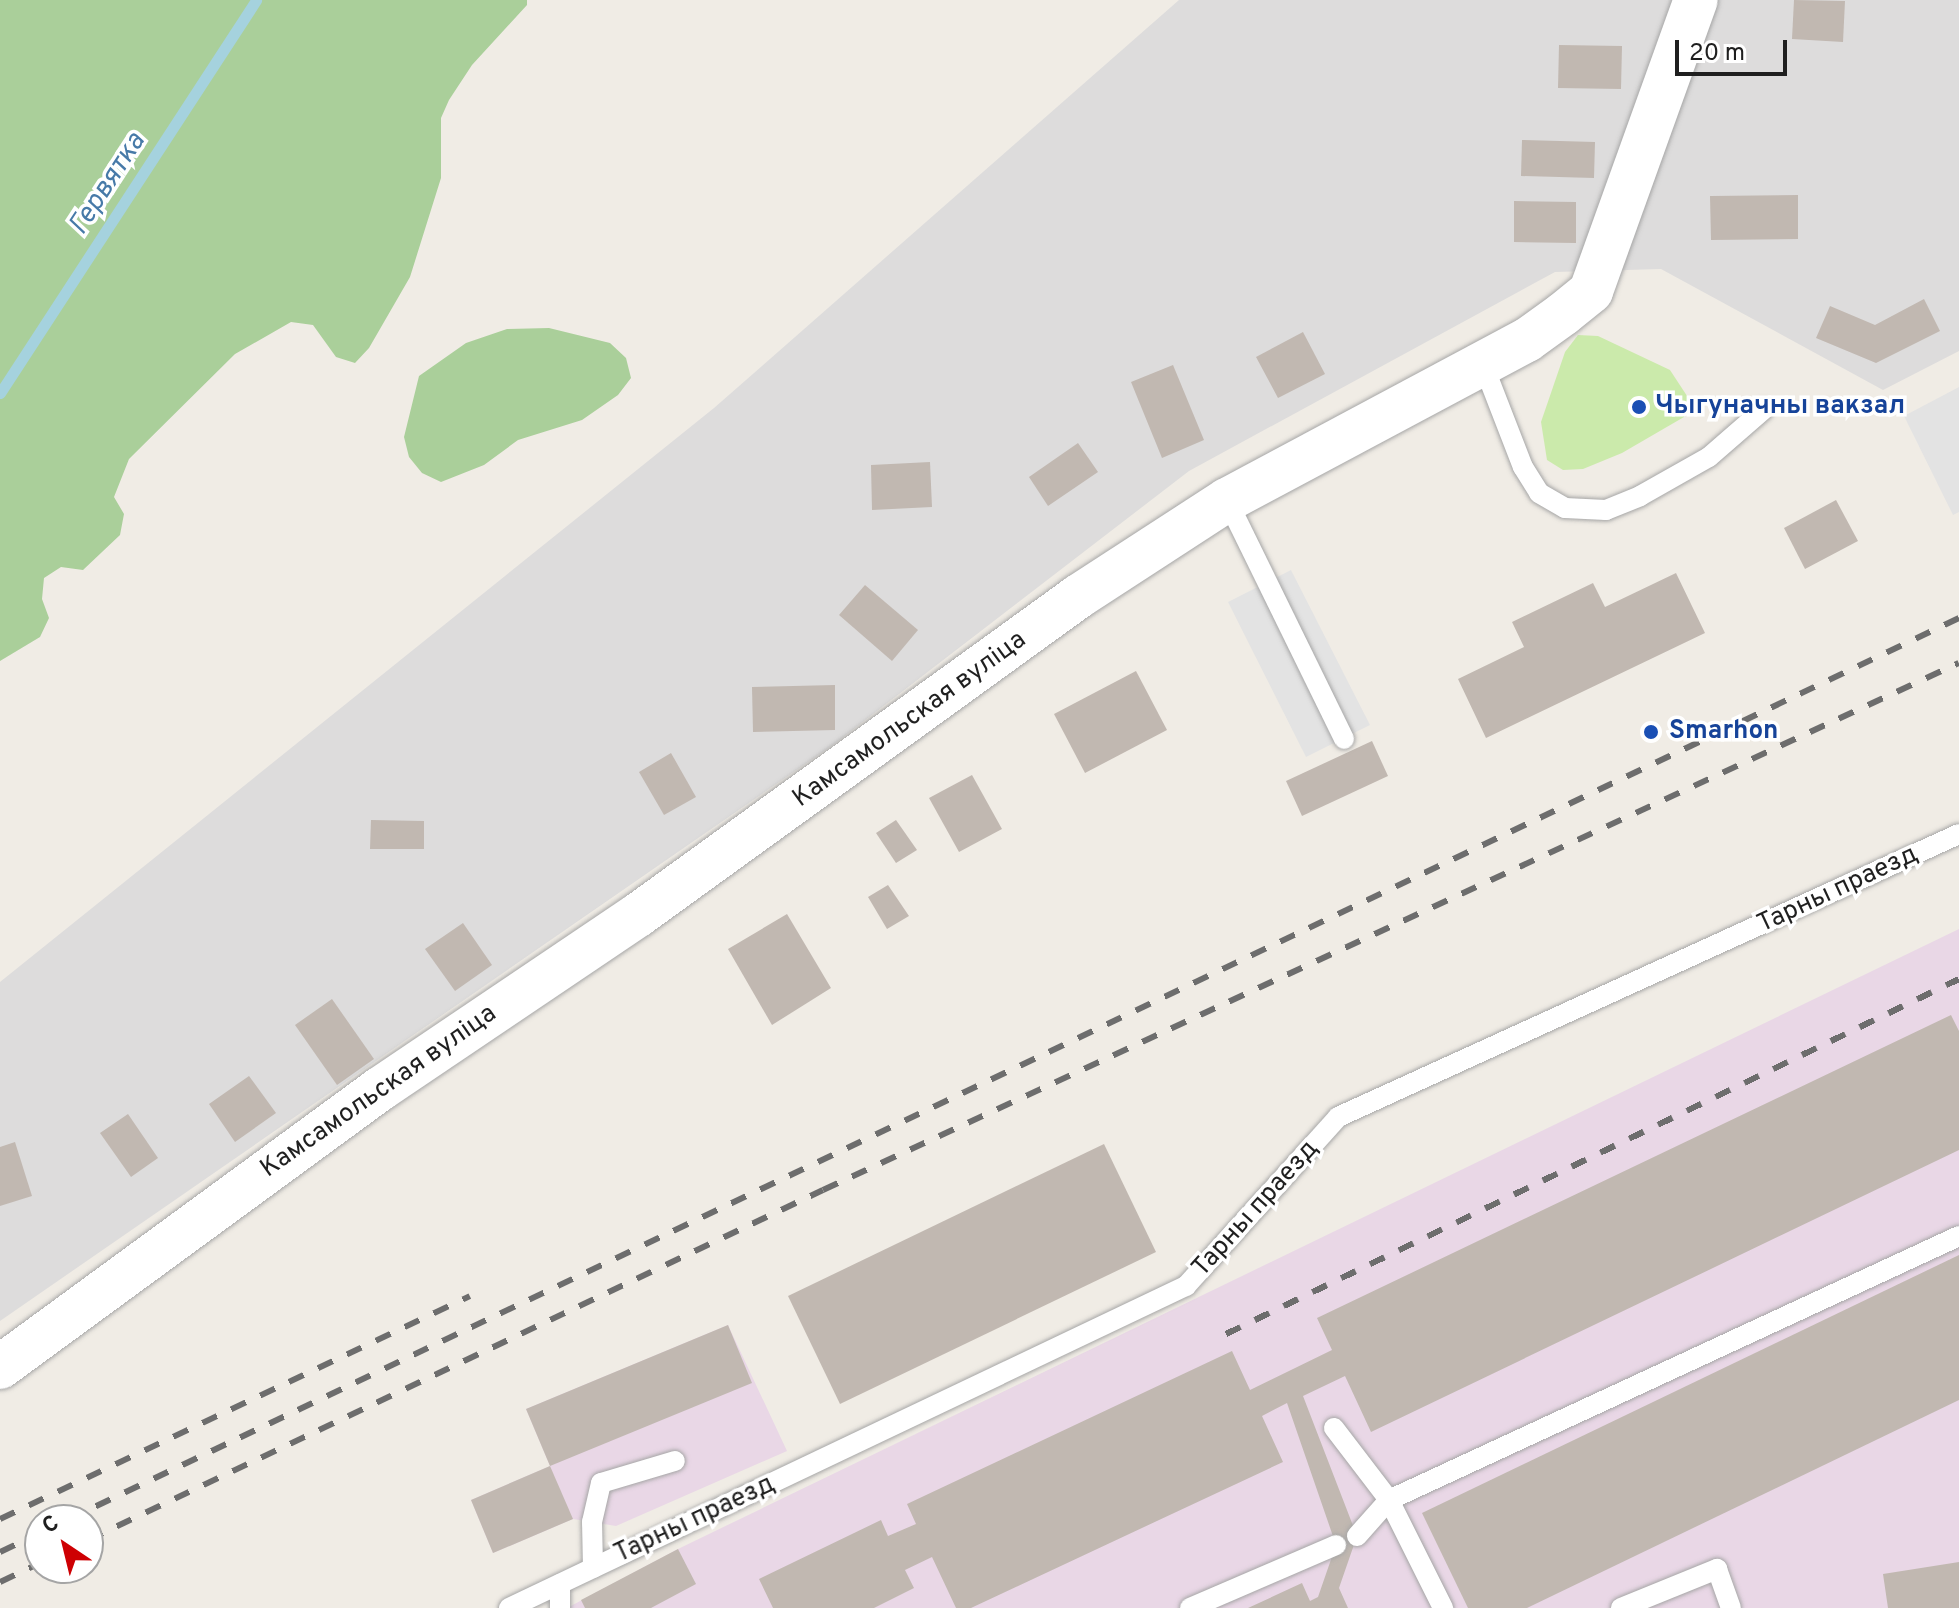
<!DOCTYPE html>
<meta charset="utf-8">
<style>
body{margin:0}
#map{position:relative;width:1959px;height:1608px;overflow:hidden;background:#f0ece5;font-family:Overpass,sans-serif}
div>[style]{position:absolute}
.residential>*{inset:0;background:#dddcdc}
.industrial>*{inset:0;background:#e9d7e6}
.grass>*{inset:0;background:#cbeaab}
.forest>*{inset:0;background:#aacf9a}
.parking>*{inset:0;background:#e3e3e3}
.stream>*{height:11px;margin:-5.5px;padding:0 5.5px;transform-origin:5.5px;border-radius:5.5px;background:#a5d2de}
.building>*{inset:0;background:#c1b8b1}
.roads{filter:drop-shadow(0 0 2px #a6a6a6) drop-shadow(0 0 2px #a6a6a6)}
.service>*{height:20px;margin:-10px;padding:0 10px;transform-origin:10px;border-radius:10px;background:#fff}
.tertiary>*{height:44px;margin:-22px;padding:0 22px;transform-origin:22px;border-radius:22px;background:#fff}
.rail>*{height:6px;margin-top:-3px;transform-origin:0;background:repeating-linear-gradient(90deg,#6d6d6d 0 16px,transparent 0 32px)}
.dots>*{width:22px;height:22px;translate:-50% -50%;box-sizing:border-box;border:4px solid #fff;border-radius:50%}
span{translate:-50% -50%;white-space:nowrap;text-align:center;line-height:1.15;-webkit-text-stroke:7px #fff;paint-order:stroke}
.transit-label{font-size:26px;color:#164399;font-weight:700}
.left{translate:0 -50%;text-align:left}
.street-label{font-size:26px;color:#1f1f1f}
.water-label{font-size:28px;color:#477aa8;font-style:italic}
.north{position:absolute;left:24px;top:1504px;width:80px;height:80px;box-sizing:border-box;background:#fff;border:2px solid #a5a5a5;border-radius:50%;rotate:325deg;font-size:22px;font-weight:700;line-height:32px;text-align:center;color:#1f1f1f}
.north::after{content:'';display:block;margin:auto;width:28px;height:36px;background:#ce0003;clip-path:polygon(50% 0,100% 100%,50% 72%,0 100%)}
.scale{position:absolute;left:1675px;top:40px;width:112px;height:36px;box-sizing:border-box;border:4px solid #1f1f1f;border-top:0;padding-left:10px;font-size:24px;line-height:28px;white-space:nowrap;color:#1f1f1f;-webkit-text-stroke:6px #fff;paint-order:stroke}
</style>
<div id="map">
<div class="residential">
<div style="clip-path:polygon(1179px 0,1959px 0,1959px 351px,1883px 390px,1661px 269px,1555px 272px,1189px 471px,834px 744px,0 1321px,0 982px,714px 408px)"></div>
</div>
<div class="industrial">
<div style="clip-path:polygon(1959px 929px,1959px 1608px,567px 1608px,678px 1549px)"></div>
<div style="clip-path:polygon(728px 1325px,787px 1451px,616px 1526px,573px 1519px,493px 1553px,471px 1500px,550px 1466px,526px 1409px)"></div>
</div>
<div class="grass">
<div style="clip-path:polygon(1578px 335px,1598px 336px,1670px 370px,1689px 399px,1684px 417px,1622px 453px,1583px 469px,1563px 470px,1547px 460px,1541px 422px,1565px 352px)"></div>
</div>
<div class="forest">
<div style="clip-path:polygon(0 0,527px 0,527px 5px,472px 65px,449px 100px,441px 118px,441px 178px,410px 277px,369px 348px,355px 363px,336px 357px,313px 325px,291px 322px,235px 354px,129px 459px,114px 497px,124px 514px,120px 535px,83px 570px,61px 567px,44px 578px,42px 599px,49px 618px,40px 637px,0 661px)"></div>
<div style="clip-path:polygon(549px 328px,610px 343px,626px 358px,631px 378px,618px 395px,582px 420px,518px 440px,484px 465px,441px 482px,422px 473px,409px 457px,404px 437px,419px 376px,466px 343px,507px 329px)"></div>
</div>
<div class="parking">
<div style="clip-path:polygon(1959px 387px,1959px 512px,1953px 515px,1904px 416px)"></div>
<div style="clip-path:polygon(1291px 570px,1370px 725px,1306px 757px,1228px 602px)"></div>
</div>
<div class="stream">
<div style="left:0;top:393px;width:469px;rotate:-56.9deg"></div>
</div>
<div class="building">
<div style="clip-path:polygon(1794px 0,1845px 1px,1843px 42px,1792px 39px)"></div>
<div style="clip-path:polygon(1559px 45px,1622px 46px,1621px 89px,1558px 88px)"></div>
<div style="clip-path:polygon(1522px 140px,1595px 142px,1594px 178px,1521px 176px)"></div>
<div style="clip-path:polygon(1798px 195px,1798px 239px,1711px 240px,1710px 196px)"></div>
<div style="clip-path:polygon(1514px 201px,1576px 202px,1576px 243px,1514px 242px)"></div>
<div style="clip-path:polygon(1924px 299px,1940px 331px,1876px 363px,1816px 338px,1830px 306px,1875px 325px)"></div>
<div style="clip-path:polygon(1303px 332px,1325px 374px,1278px 398px,1256px 357px)"></div>
<div style="clip-path:polygon(1173px 365px,1204px 440px,1162px 458px,1131px 382px)"></div>
<div style="clip-path:polygon(1078px 443px,1098px 472px,1048px 506px,1029px 477px)"></div>
<div style="clip-path:polygon(930px 462px,932px 507px,872px 510px,871px 465px)"></div>
<div style="clip-path:polygon(1836px 500px,1858px 541px,1805px 569px,1784px 528px)"></div>
<div style="clip-path:polygon(1676px 573px,1705px 633px,1486px 738px,1458px 679px,1524px 647px,1512px 622px,1593px 583px,1605px 607px)"></div>
<div style="clip-path:polygon(865px 585px,918px 630px,892px 661px,839px 615px)"></div>
<div style="clip-path:polygon(1136px 671px,1167px 730px,1085px 773px,1054px 714px)"></div>
<div style="clip-path:polygon(835px 685px,835px 730px,753px 732px,752px 687px)"></div>
<div style="clip-path:polygon(1372px 741px,1388px 776px,1302px 816px,1286px 781px)"></div>
<div style="clip-path:polygon(671px 753px,696px 797px,664px 815px,639px 772px)"></div>
<div style="clip-path:polygon(972px 775px,1002px 829px,959px 852px,929px 798px)"></div>
<div style="clip-path:polygon(371px 820px,424px 821px,424px 849px,370px 849px)"></div>
<div style="clip-path:polygon(896px 820px,917px 850px,896px 863px,876px 833px)"></div>
<div style="clip-path:polygon(888px 885px,909px 916px,887px 929px,868px 897px)"></div>
<div style="clip-path:polygon(787px 914px,831px 988px,772px 1025px,728px 949px)"></div>
<div style="clip-path:polygon(463px 923px,492px 965px,455px 991px,425px 949px)"></div>
<div style="clip-path:polygon(332px 999px,374px 1059px,337px 1085px,295px 1025px)"></div>
<div style="clip-path:polygon(1951px 1015px,1959px 1031px,1959px 1150px,1371px 1432px,1345px 1376px,1303px 1396px,1357px 1536px,1339px 1588px,1348px 1608px,1248px 1608px,1302px 1583px,1310px 1601px,1318px 1597px,1336px 1545px,1287px 1403px,1262px 1416px,1283px 1462px,971px 1608px,956px 1608px,932px 1557px,905px 1570px,914px 1588px,874px 1608px,773px 1608px,759px 1579px,881px 1520px,888px 1536px,916px 1524px,907px 1504px,1232px 1351px,1250px 1390px,1332px 1350px,1317px 1318px)"></div>
<div style="clip-path:polygon(249px 1076px,276px 1113px,235px 1142px,209px 1104px)"></div>
<div style="clip-path:polygon(128px 1114px,158px 1158px,131px 1177px,100px 1133px)"></div>
<div style="clip-path:polygon(15px 1142px,32px 1196px,0 1206px,0 1147px)"></div>
<div style="clip-path:polygon(1104px 1144px,1156px 1252px,840px 1404px,788px 1296px)"></div>
<div style="clip-path:polygon(1959px 1255px,1959px 1400px,1527px 1608px,1468px 1608px,1422px 1513px)"></div>
<div style="clip-path:polygon(728px 1325px,752px 1383px,550px 1466px,526px 1409px)"></div>
<div style="clip-path:polygon(550px 1466px,573px 1519px,493px 1553px,471px 1500px)"></div>
<div style="clip-path:polygon(678px 1549px,696px 1584px,651px 1608px,585px 1608px,581px 1600px)"></div>
<div style="clip-path:polygon(1959px 1562px,1959px 1608px,1888px 1608px,1883px 1574px)"></div>
</div>
<div class="roads">
<div class="service">
<div style="left:1483px;top:364px;width:110px;rotate:68.8deg"></div>
<div style="left:1523px;top:467px;width:31px;rotate:58deg"></div>
<div style="left:1539px;top:493px;width:30px;rotate:30deg"></div>
<div style="left:1565px;top:508px;width:41px;rotate:2.8deg"></div>
<div style="left:1606px;top:510px;width:37px;rotate:-22deg"></div>
<div style="left:1640px;top:496px;width:79px;rotate:-29.5deg"></div>
<div style="left:1709px;top:457px;width:72px;rotate:-41deg"></div>
<div style="left:1227px;top:500px;width:266px;rotate:63.9deg"></div>
<div style="left:1334px;top:1428px;width:91px;rotate:52.6deg"></div>
<div style="left:1389px;top:1500px;width:121px;rotate:63.4deg"></div>
<div style="left:1357px;top:1536px;width:48px;rotate:-48.4deg"></div>
<div style="left:1389px;top:1500px;width:628px;rotate:-24.85deg"></div>
<div style="left:593px;top:1568px;width:46px;rotate:-91.2deg"></div>
<div style="left:592px;top:1522px;width:40px;rotate:-77deg"></div>
<div style="left:601px;top:1483px;width:77px;rotate:-16.6deg"></div>
<div style="left:509px;top:1608px;width:750px;rotate:-25.44deg"></div>
<div style="left:1186px;top:1286px;width:227px;rotate:-48deg"></div>
<div style="left:1338px;top:1117px;width:682px;rotate:-24.5deg"></div>
<div style="left:560px;top:1608px;width:24px;rotate:-90deg"></div>
<div style="left:1190px;top:1608px;width:159px;rotate:-23.3deg"></div>
<div style="left:1621px;top:1608px;width:104px;rotate:-22.1deg"></div>
<div style="left:1717px;top:1569px;width:41px;rotate:70.3deg"></div>
</div>
<div class="tertiary">
<div style="left:0;top:1367px;width:471px;rotate:-36.2deg"></div>
<div style="left:380px;top:1089px;width:311px;rotate:-34deg"></div>
<div style="left:638px;top:915px;width:544px;rotate:-35.88deg"></div>
<div style="left:1079px;top:596px;width:176px;rotate:-33deg"></div>
<div style="left:1227px;top:500px;width:340px;rotate:-28.1deg"></div>
<div style="left:1527px;top:340px;width:44px;rotate:-35.8deg"></div>
<div style="left:1563px;top:314px;width:36px;rotate:-39deg"></div>
<div style="left:1591px;top:291px;width:309px;rotate:-70.2deg"></div>
</div>
</div>
<div class="rail">
<div style="left:1226px;top:1334px;width:814px;rotate:-25.84deg"></div>
<div style="left:0;top:1519px;width:520px;rotate:-25.38deg"></div>
<div style="left:67px;top:1520px;width:2096px;rotate:-25.49deg"></div>
<div style="left:88px;top:1540px;width:814px;rotate:-25.46deg"></div>
<div style="left:823px;top:1190px;width:1252px;rotate:-24.89deg"></div>
<div style="left:0;top:1552px;width:44px;rotate:-25.4deg"></div>
<div style="left:0;top:1582px;width:44px;rotate:-25.4deg"></div>
</div>
<div class="dots">
<div style="left:1639px;top:407px;background:#1a4fb4"></div>
<div style="left:1651px;top:732px;background:#1a4fb4"></div>
</div>
<div class="transit-label">
<span class="left" style="left:1655px;top:407px">Чыгуначны вакзал</span>
<span class="left" style="left:1669px;top:732px">Smarhon</span>
</div>
<div class="street-label">
<span style="left:910px;top:720px;rotate:-36deg">Камсамольская вуліца</span>
<span style="left:1838px;top:890px;rotate:-25deg">Тарны праезд</span>
<span style="left:379px;top:1092px;rotate:-35deg">Камсамольская вуліца</span>
<span style="left:1256px;top:1209px;rotate:-48deg">Тарны праезд</span>
<span style="left:695px;top:1520px;rotate:-25deg">Тарны праезд</span>
</div>
<div class="water-label">
<span style="left:108px;top:184px;rotate:-57deg">Гервятка</span>
</div>
<div class="north">С</div>
<div class="scale">20 m</div>
</div>
